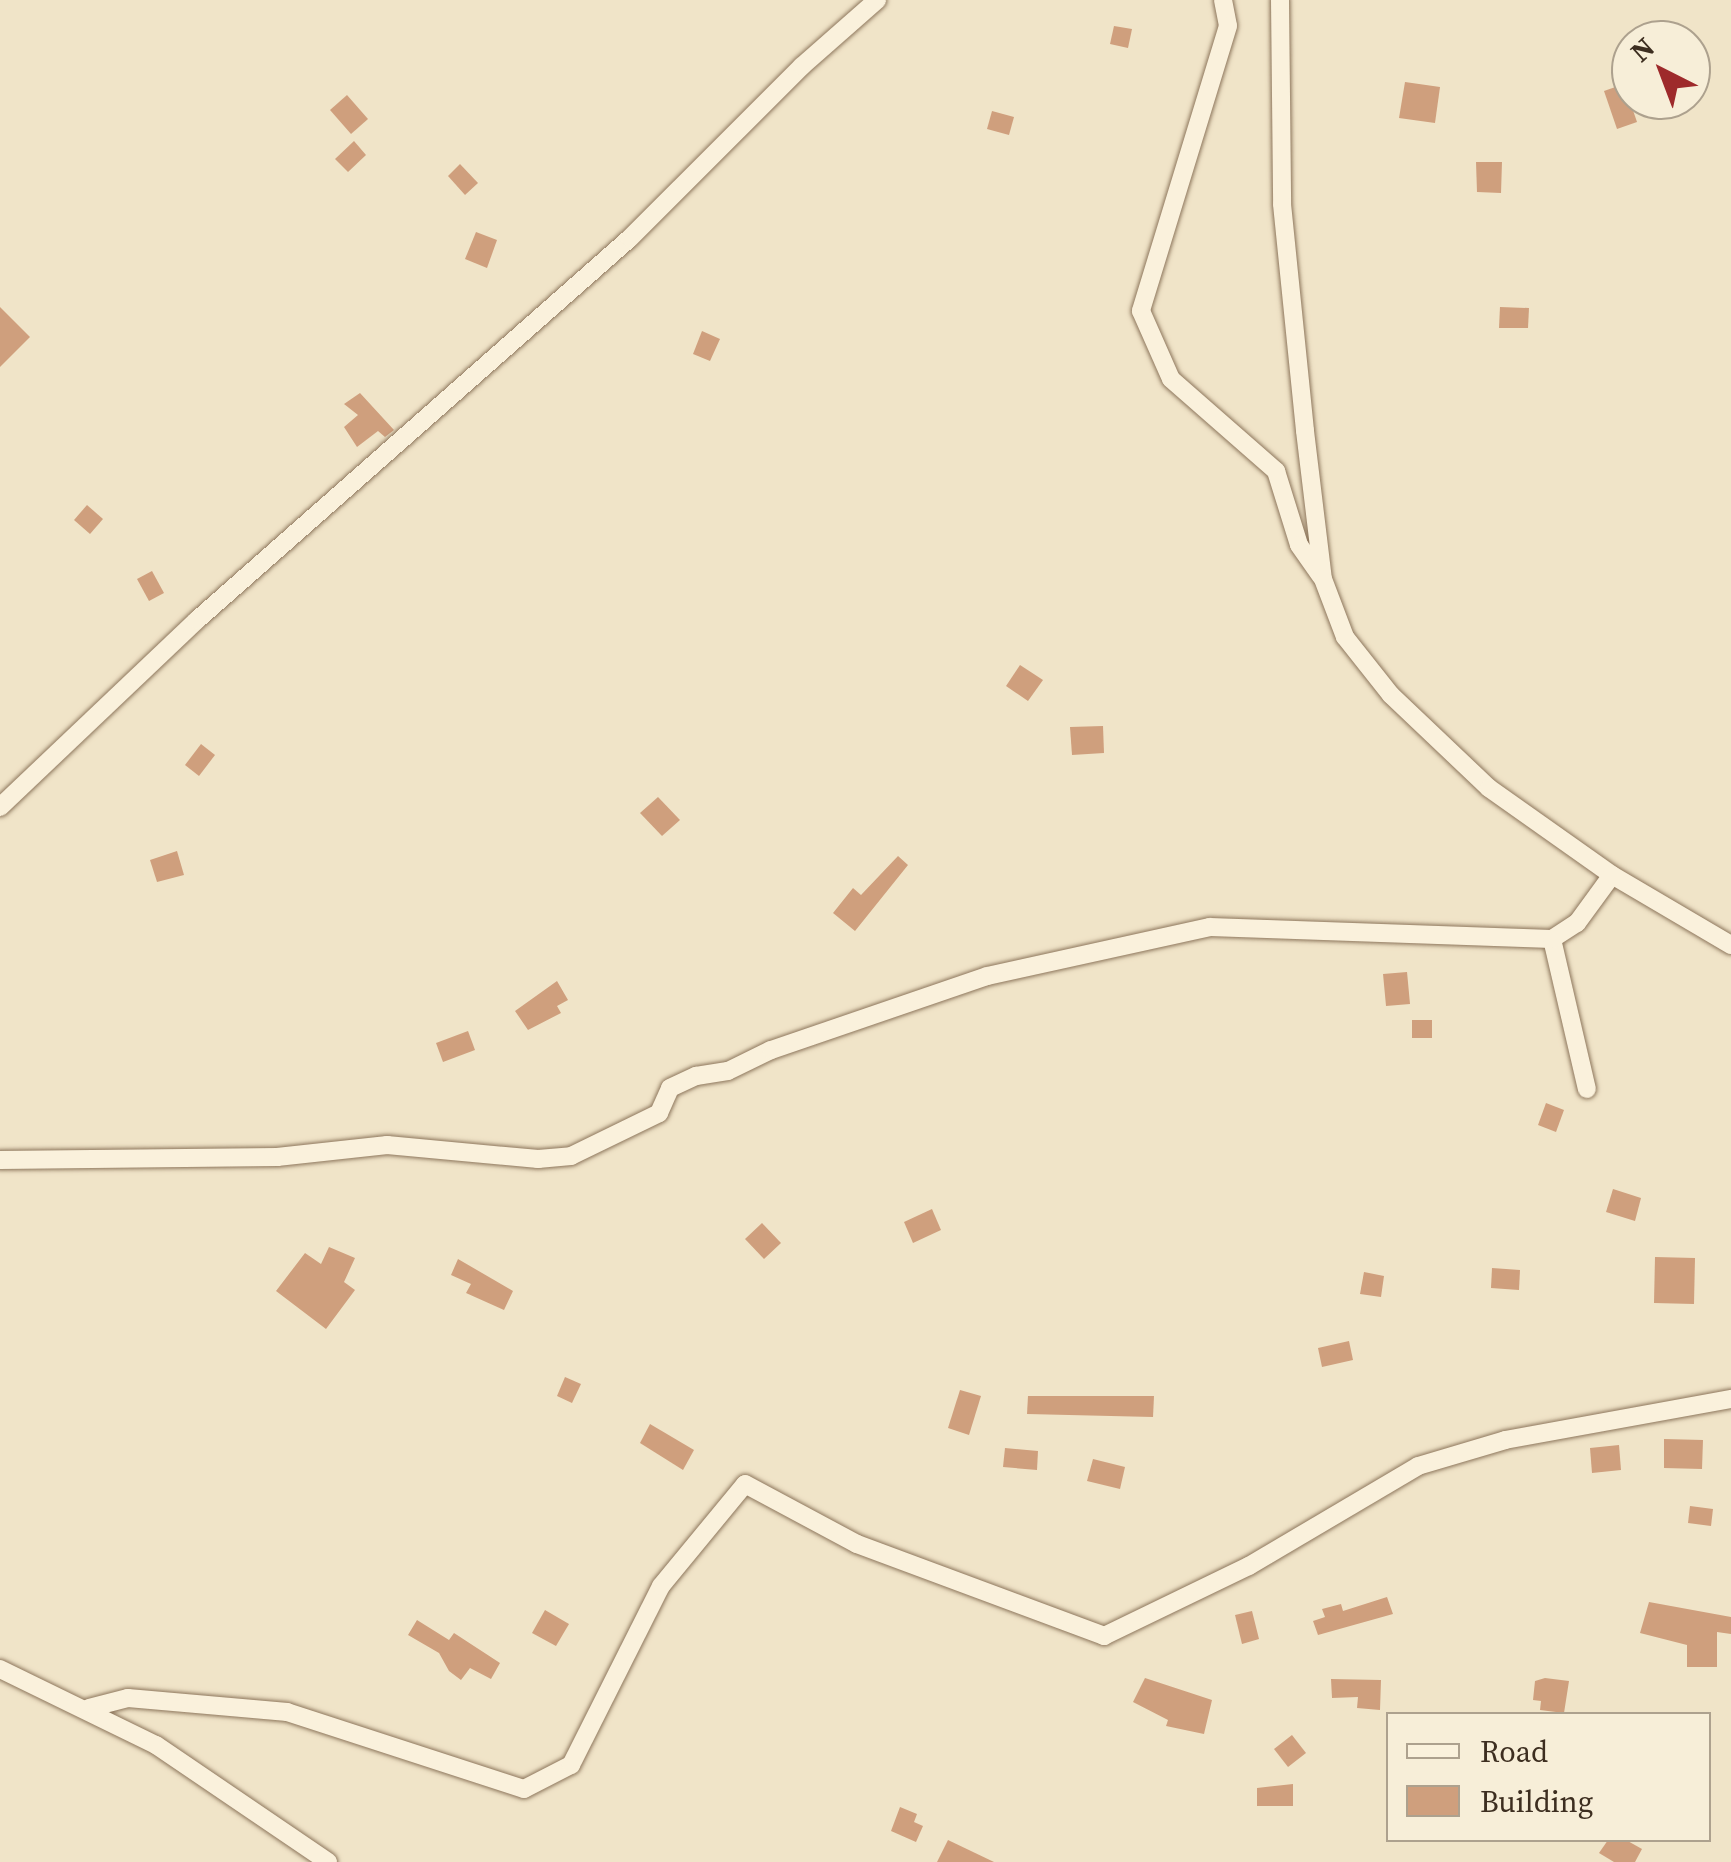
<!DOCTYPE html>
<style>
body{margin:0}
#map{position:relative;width:1731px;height:1862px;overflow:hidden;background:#f0e4c8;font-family:"Source Serif 4",serif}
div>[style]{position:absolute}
.building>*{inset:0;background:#cf9f7d}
.roads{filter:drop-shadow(0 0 2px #8d765c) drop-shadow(0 0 2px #8d765c)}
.street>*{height:18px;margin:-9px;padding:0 9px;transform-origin:9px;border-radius:9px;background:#faf1dc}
span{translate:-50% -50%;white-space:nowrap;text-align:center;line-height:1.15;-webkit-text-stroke:8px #f7eed8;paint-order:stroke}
.legend{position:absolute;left:1386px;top:1712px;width:325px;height:130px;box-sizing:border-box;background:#f7eed8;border:2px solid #ada18e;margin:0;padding:12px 18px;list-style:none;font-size:30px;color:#3d2e20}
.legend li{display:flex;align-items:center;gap:20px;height:50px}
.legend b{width:50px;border:2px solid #ada18e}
.north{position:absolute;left:1611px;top:20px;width:100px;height:100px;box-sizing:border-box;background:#f7eed8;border:2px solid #ada18e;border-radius:50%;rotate:318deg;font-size:28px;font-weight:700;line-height:40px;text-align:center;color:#3d2e20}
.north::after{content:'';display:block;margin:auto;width:35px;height:45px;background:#9e2a2b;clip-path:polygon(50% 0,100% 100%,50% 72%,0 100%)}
</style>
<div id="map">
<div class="building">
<div style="clip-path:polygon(1114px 26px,1132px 29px,1128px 48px,1110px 44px)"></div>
<div style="clip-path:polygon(1405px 82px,1440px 87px,1435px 123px,1399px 118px)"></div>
<div style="clip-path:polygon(1624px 84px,1637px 122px,1617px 129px,1604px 91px)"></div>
<div style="clip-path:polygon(347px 95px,368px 119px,351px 134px,330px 110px)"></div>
<div style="clip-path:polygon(992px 111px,1014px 117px,1009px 135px,987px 129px)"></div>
<div style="clip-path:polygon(354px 141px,366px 155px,348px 172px,335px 159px)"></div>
<div style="clip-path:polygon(1476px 162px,1502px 162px,1501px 193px,1477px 192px)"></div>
<div style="clip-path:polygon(460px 164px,478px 183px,465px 195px,448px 176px)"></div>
<div style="clip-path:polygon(476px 232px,497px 240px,487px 268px,465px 259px)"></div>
<div style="clip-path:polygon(0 307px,30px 337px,0 367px)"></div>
<div style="clip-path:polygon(1500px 307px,1529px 308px,1528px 328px,1499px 328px)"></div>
<div style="clip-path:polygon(702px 331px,720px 339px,710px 361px,693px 354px)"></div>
<div style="clip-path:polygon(360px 393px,394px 430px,385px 437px,378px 431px,357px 447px,344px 427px,358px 415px,344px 404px)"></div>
<div style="clip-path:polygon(87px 505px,103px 519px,90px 534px,74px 520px)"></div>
<div style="clip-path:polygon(152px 571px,164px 593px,149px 601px,137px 579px)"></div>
<div style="clip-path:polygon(1020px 665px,1043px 680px,1028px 701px,1006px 686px)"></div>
<div style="clip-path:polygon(1103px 726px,1104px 753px,1072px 755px,1070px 727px)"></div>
<div style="clip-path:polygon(201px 744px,215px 755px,199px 776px,185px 765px)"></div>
<div style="clip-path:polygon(658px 797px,680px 820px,662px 836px,640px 813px)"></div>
<div style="clip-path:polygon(177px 851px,184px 875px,157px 882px,150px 860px)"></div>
<div style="clip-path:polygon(898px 856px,908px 865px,855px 931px,833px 913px,853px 888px,861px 895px)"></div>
<div style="clip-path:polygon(1407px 972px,1410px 1004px,1386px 1006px,1383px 974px)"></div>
<div style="clip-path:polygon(557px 981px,568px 1000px,557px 1006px,561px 1013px,528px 1030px,515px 1011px)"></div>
<div style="clip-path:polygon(1412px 1020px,1432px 1020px,1432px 1038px,1412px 1038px)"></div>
<div style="clip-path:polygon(468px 1031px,475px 1050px,443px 1062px,436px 1043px)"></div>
<div style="clip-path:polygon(1546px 1103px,1564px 1110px,1556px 1132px,1538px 1125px)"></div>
<div style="clip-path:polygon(1613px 1189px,1641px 1198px,1635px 1221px,1606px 1212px)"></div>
<div style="clip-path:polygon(932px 1209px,941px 1230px,913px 1243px,904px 1222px)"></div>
<div style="clip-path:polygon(762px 1223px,781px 1243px,764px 1259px,745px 1239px)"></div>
<div style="clip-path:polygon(329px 1247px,355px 1258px,344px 1282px,355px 1290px,326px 1329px,276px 1291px,305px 1253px,321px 1264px)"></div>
<div style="clip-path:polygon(1655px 1257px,1695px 1258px,1694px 1304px,1654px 1303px)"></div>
<div style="clip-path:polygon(458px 1259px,513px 1291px,504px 1310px,466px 1293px,471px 1284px,451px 1275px)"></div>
<div style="clip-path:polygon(1492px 1268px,1520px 1270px,1519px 1290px,1491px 1288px)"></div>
<div style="clip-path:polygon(1364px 1272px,1384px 1276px,1381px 1297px,1360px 1294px)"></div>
<div style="clip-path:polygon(1349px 1341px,1353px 1360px,1322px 1367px,1318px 1348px)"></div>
<div style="clip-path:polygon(565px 1377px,581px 1384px,572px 1403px,557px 1396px)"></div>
<div style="clip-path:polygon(960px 1390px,981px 1396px,969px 1435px,948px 1428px)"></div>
<div style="clip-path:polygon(1028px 1396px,1154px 1396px,1153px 1417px,1027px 1414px)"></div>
<div style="clip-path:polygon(650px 1424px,694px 1450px,683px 1470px,640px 1443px)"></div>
<div style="clip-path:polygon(1664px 1439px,1703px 1440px,1702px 1469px,1664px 1468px)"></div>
<div style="clip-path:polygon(1619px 1445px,1621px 1470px,1592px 1473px,1590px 1448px)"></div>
<div style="clip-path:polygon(1005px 1448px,1038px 1451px,1037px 1470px,1003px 1467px)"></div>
<div style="clip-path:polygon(1093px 1459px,1125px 1467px,1120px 1489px,1087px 1481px)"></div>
<div style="clip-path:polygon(1690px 1506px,1713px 1509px,1711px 1526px,1688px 1523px)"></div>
<div style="clip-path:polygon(1387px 1597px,1393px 1614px,1318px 1635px,1313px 1621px,1325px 1617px,1322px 1609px,1341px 1604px,1343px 1611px)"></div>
<div style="clip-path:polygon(1649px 1602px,1731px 1617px,1731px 1634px,1717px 1632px,1717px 1667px,1687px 1667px,1687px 1645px,1640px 1633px)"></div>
<div style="clip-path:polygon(545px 1610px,569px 1624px,556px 1646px,532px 1633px)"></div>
<div style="clip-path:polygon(1252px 1611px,1259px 1639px,1242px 1644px,1235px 1615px)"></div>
<div style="clip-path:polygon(417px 1620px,449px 1640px,454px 1633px,500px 1663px,491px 1679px,470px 1668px,461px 1680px,449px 1671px,439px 1653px,408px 1635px)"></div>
<div style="clip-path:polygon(1145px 1678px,1212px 1700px,1204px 1734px,1166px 1726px,1168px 1720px,1133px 1702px)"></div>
<div style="clip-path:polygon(1545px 1678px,1569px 1681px,1564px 1713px,1540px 1710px,1541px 1701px,1533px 1700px,1535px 1681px)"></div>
<div style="clip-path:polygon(1331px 1679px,1381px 1680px,1380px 1710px,1357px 1708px,1358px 1697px,1332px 1698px)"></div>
<div style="clip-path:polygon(1292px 1735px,1306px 1753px,1288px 1767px,1274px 1749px)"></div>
<div style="clip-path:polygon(1293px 1784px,1293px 1806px,1257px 1806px,1257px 1788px)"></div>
<div style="clip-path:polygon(900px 1807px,917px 1814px,914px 1822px,923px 1826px,916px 1842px,891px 1831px)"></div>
<div style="clip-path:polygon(948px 1840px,994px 1862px,937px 1862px)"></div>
<div style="clip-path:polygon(1608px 1840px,1626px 1840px,1642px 1849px,1635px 1862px,1614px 1862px,1599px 1853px)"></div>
</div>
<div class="roads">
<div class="street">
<div style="left:1223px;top:0;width:26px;rotate:79deg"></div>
<div style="left:1228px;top:26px;width:298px;rotate:107deg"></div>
<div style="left:1141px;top:311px;width:74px;rotate:66.2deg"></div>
<div style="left:1171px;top:379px;width:140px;rotate:41.2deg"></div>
<div style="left:1276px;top:471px;width:77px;rotate:72.7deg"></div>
<div style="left:1299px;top:545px;width:38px;rotate:55deg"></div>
<div style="left:1280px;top:0;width:204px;rotate:89.4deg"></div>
<div style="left:1282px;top:204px;width:228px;rotate:84.2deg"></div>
<div style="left:1305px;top:431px;width:149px;rotate:83.1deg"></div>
<div style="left:1323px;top:579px;width:62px;rotate:69.2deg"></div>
<div style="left:1345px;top:637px;width:74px;rotate:51.6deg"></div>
<div style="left:1391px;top:695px;width:135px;rotate:43.5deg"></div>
<div style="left:1489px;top:788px;width:151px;rotate:35.3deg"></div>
<div style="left:0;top:807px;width:272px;rotate:-43.5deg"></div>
<div style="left:197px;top:620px;width:577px;rotate:-41.42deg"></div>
<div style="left:630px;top:238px;width:243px;rotate:-45deg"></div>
<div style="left:802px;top:66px;width:100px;rotate:-41.3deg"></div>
<div style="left:1552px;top:939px;width:154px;rotate:76.9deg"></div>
<div style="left:0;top:1160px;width:277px;rotate:-0.6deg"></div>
<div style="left:277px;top:1157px;width:111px;rotate:-6.2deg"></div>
<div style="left:387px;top:1145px;width:152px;rotate:5.3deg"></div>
<div style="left:538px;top:1159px;width:33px;rotate:-5deg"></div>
<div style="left:571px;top:1156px;width:98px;rotate:-26deg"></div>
<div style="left:659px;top:1113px;width:27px;rotate:-66deg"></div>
<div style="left:670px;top:1088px;width:29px;rotate:-25deg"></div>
<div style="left:696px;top:1076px;width:32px;rotate:-9deg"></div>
<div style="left:728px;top:1071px;width:48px;rotate:-26deg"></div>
<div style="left:771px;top:1050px;width:228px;rotate:-18.9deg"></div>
<div style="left:987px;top:976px;width:228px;rotate:-12.4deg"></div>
<div style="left:1210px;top:927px;width:342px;rotate:2deg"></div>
<div style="left:1552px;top:939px;width:30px;rotate:-33deg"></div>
<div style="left:1577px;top:923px;width:59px;rotate:-53.9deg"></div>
<div style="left:1612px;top:875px;width:138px;rotate:30.5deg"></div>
<div style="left:0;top:1669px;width:174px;rotate:26deg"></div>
<div style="left:156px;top:1745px;width:208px;rotate:34.2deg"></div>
<div style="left:89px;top:1708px;width:40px;rotate:-14.4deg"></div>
<div style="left:128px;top:1698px;width:160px;rotate:5deg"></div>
<div style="left:287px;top:1712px;width:249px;rotate:18deg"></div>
<div style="left:524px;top:1789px;width:53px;rotate:-27.1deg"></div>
<div style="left:571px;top:1765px;width:200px;rotate:-63.3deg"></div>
<div style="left:661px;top:1586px;width:132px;rotate:-50.5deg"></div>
<div style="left:745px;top:1484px;width:127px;rotate:28.2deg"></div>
<div style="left:857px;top:1544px;width:264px;rotate:20.4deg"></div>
<div style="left:1104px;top:1636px;width:161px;rotate:-25.8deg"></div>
<div style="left:1249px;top:1566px;width:196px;rotate:-30.6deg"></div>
<div style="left:1418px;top:1466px;width:91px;rotate:-16.6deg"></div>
<div style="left:1505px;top:1440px;width:230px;rotate:-10.3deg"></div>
</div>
</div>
<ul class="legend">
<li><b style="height:12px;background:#faf1dc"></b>Road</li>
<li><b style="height:28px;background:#cf9f7d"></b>Building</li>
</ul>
<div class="north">N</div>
</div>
